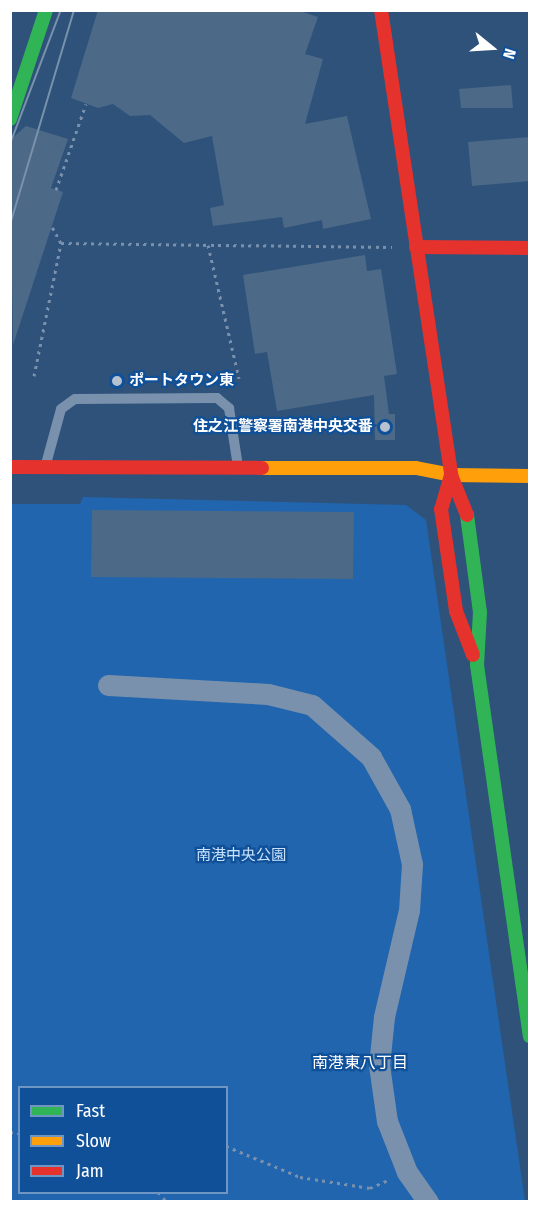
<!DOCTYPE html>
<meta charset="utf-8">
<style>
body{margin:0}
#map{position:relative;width:540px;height:1212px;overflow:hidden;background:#2e527a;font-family:"Fira Sans Condensed","Noto Sans JP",sans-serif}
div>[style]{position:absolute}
.green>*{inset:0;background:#2065ae}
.building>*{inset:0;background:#4c6988}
.path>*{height:3px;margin-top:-1.5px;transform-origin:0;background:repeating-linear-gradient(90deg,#7991ac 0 3px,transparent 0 7.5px)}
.lane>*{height:10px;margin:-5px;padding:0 5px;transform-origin:5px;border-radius:5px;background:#7991ac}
.street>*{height:21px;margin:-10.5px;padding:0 10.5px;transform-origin:10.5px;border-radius:10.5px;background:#7991ac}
.fast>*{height:14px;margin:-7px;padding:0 7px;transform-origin:7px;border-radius:7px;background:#30b455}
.slow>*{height:14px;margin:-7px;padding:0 7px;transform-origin:7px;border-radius:7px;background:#ff9f0a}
.jam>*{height:14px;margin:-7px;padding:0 7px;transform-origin:7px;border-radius:7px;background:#e5322d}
.tram>*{height:1.5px;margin:-0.75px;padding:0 0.75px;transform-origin:0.75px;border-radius:0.75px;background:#7991ab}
.dots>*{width:16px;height:16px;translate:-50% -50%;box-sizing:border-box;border:3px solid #0f5099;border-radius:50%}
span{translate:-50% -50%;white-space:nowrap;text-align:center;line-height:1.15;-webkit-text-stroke:4.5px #0f5099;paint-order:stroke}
.poi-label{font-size:15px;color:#fff;font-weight:700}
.left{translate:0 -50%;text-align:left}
.right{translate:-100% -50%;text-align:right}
.park-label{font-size:15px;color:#c9e3fe}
.neighbourhood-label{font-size:16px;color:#fff}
.frame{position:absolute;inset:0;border:12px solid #fff;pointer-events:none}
.legend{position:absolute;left:18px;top:1086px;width:210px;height:108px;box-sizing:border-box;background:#0f5099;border:2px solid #6f96c2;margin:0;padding:8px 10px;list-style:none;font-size:18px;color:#fff}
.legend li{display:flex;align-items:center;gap:12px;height:30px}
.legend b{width:30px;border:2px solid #6f96c2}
.north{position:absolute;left:462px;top:18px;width:60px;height:60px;-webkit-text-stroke:4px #0f5099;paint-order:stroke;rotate:108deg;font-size:16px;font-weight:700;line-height:24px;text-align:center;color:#fff}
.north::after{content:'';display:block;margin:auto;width:21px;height:27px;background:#fff;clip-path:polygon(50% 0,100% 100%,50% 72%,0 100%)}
</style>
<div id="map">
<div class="green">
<div style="clip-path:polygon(evenodd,83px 497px,406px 505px,426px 520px,525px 1201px,11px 1202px,11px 504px,80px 504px,83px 497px,20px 1088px,226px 1088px,226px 1192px,20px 1192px,20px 1088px)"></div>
</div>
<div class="building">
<div style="clip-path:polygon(98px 10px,297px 10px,318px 17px,305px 54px,323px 59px,305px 124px,347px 116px,371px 219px,323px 229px,322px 220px,284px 228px,282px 217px,213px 226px,210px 208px,224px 205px,212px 136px,184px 143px,150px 115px,130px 116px,113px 104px,98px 108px,71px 98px)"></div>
<div style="clip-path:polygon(511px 85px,513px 108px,461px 108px,459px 89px)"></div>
<div style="clip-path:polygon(26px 126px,68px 139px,51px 188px,63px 192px,13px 345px,10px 140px)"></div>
<div style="clip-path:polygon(530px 137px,530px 181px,472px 186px,468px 142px)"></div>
<div style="clip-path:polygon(365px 255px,367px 271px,381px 269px,397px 374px,384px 376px,389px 414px,395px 414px,395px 440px,375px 440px,374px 395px,277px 411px,267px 352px,255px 354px,243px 275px)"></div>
<div style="clip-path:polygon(92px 510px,354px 512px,353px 579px,91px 577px)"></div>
</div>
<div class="path">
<div style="left:56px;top:190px;width:91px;rotate:-70.8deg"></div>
<div style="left:61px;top:243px;width:331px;rotate:0.7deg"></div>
<div style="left:208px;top:245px;width:137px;rotate:76.9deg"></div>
<div style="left:34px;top:376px;width:136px;rotate:-78.5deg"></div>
<div style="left:61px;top:243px;width:18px;rotate:-119deg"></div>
<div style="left:10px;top:1132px;width:10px;rotate:6deg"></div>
<div style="left:226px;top:1146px;width:80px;rotate:22.7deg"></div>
<div style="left:300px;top:1177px;width:71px;rotate:8.9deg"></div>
<div style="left:370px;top:1188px;width:22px;rotate:-24deg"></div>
<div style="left:158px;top:1192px;width:13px;rotate:48deg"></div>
</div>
<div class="lane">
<div style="left:46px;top:464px;width:57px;rotate:-74.7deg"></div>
<div style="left:61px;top:409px;width:17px;rotate:-36deg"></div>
<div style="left:75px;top:399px;width:142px;rotate:-0.4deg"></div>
<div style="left:217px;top:398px;width:16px;rotate:40deg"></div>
<div style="left:229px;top:408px;width:60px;rotate:81.3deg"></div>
</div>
<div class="street">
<div style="left:108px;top:685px;width:160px;rotate:3.2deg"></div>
<div style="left:268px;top:694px;width:45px;rotate:14deg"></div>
<div style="left:312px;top:705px;width:79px;rotate:41.4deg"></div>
<div style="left:371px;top:757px;width:60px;rotate:60.9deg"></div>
<div style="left:400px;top:809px;width:56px;rotate:77.7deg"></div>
<div style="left:412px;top:864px;width:46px;rotate:93.7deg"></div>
<div style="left:409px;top:910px;width:110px;rotate:103.2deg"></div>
<div style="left:384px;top:1017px;width:48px;rotate:95.9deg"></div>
<div style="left:379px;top:1065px;width:57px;rotate:81.9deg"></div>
<div style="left:387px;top:1121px;width:55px;rotate:68.6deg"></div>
<div style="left:407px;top:1172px;width:37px;rotate:55deg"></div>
</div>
<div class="fast">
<div style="left:10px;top:119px;width:115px;rotate:-71.7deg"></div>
<div style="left:467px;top:515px;width:98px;rotate:82.4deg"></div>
<div style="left:480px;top:612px;width:53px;rotate:93.2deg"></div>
<div style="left:477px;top:665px;width:375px;rotate:81.9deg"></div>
</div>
<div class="slow">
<div style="left:262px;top:468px;width:154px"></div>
<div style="left:416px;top:468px;width:36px;rotate:11deg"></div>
<div style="left:451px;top:475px;width:79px;rotate:0.7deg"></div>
</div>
<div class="jam">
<div style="left:381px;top:10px;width:470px;rotate:81.4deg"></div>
<div style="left:451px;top:475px;width:43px;rotate:68.2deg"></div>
<div style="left:416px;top:247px;width:114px;rotate:0.5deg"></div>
<div style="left:10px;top:467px;width:252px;rotate:0.2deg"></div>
<div style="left:451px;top:475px;width:35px;rotate:106deg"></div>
<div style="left:441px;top:509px;width:103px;rotate:81.6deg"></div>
<div style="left:456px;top:611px;width:47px;rotate:68.9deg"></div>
</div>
<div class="tram">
<div style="left:10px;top:144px;width:143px;rotate:-69.2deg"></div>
<div style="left:10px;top:225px;width:224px;rotate:-73.4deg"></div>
</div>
<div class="dots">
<div style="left:117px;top:381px;background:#b6c2d0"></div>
<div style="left:385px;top:427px;background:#b6c2d0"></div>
</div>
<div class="poi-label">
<span class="left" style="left:129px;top:381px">ポートタウン東</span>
<span class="right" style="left:373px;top:427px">住之江警察署南港中央交番</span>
</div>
<div class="park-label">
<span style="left:241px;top:856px">南港中央公園</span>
</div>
<div class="neighbourhood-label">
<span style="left:360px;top:1063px">南港東八丁目</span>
</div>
<div class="frame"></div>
<ul class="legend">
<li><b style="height:8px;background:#30b455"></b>Fast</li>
<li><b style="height:8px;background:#ff9f0a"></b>Slow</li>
<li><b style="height:8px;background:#e5322d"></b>Jam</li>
</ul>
<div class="north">N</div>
</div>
